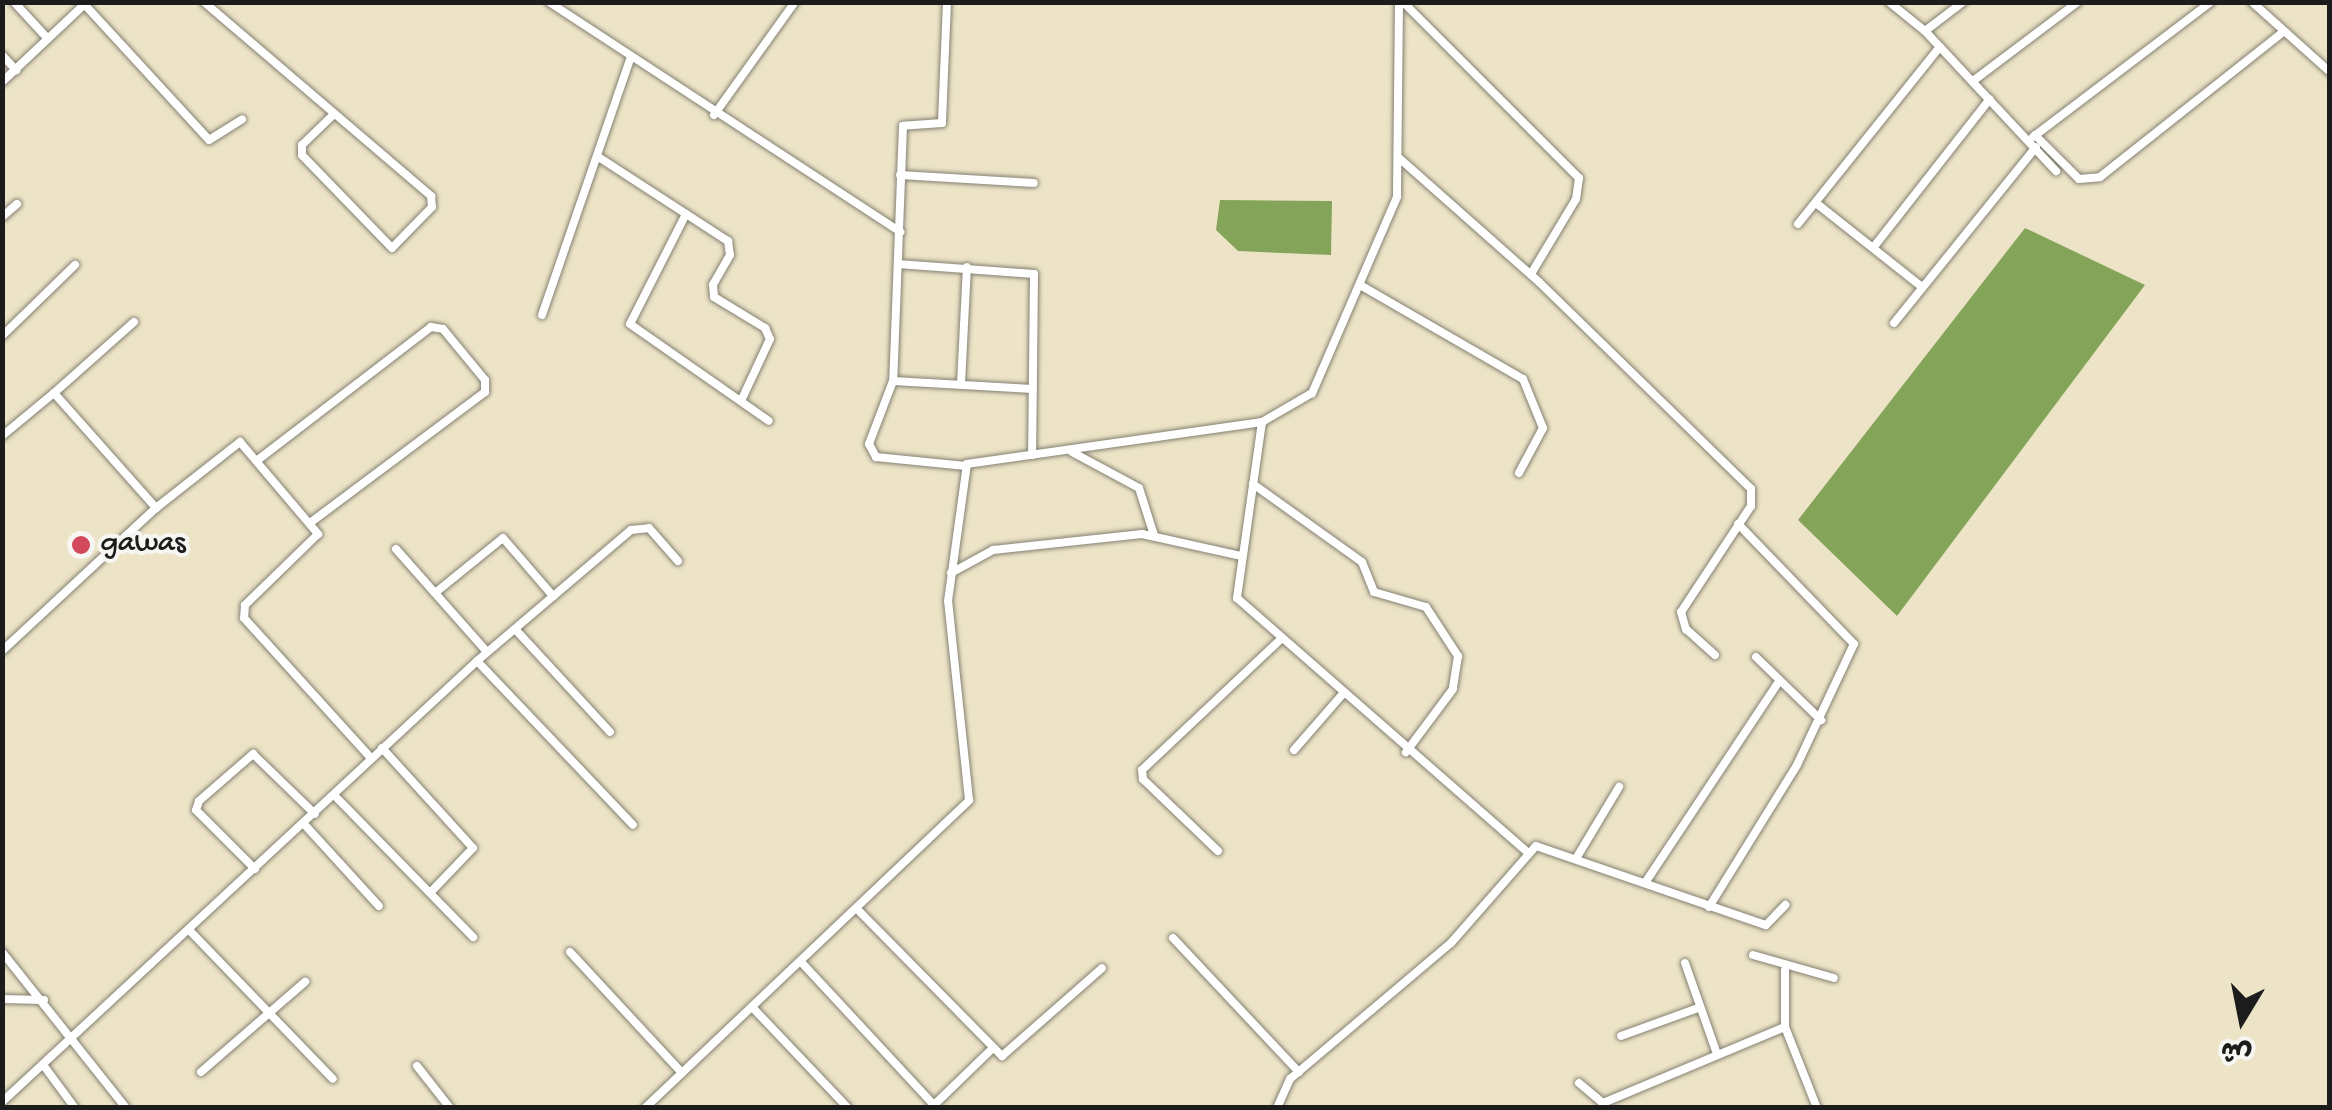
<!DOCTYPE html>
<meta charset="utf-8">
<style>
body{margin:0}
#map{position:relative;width:2332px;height:1110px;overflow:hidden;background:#ede4c7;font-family:"Gochi Hand","Playpen Sans Arabic",sans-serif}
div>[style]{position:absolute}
.forest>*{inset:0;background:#84a459}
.roads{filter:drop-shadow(0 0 2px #848072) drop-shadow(0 0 2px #848072)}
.minor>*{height:8px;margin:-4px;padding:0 4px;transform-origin:4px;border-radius:4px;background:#fff}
.dots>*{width:28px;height:28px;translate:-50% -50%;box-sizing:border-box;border:5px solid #f6f6f2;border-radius:50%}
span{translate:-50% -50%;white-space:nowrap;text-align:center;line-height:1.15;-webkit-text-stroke:8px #f6f6f2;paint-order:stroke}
.poi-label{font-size:30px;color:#1c1c1c}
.left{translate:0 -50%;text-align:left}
.frame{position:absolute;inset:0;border:5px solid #1c1c1c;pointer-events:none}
.north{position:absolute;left:2192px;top:970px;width:100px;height:100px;-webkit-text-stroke:8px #f6f6f2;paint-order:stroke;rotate:190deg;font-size:28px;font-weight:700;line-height:40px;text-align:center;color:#1c1c1c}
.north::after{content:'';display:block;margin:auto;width:35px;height:45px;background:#1c1c1c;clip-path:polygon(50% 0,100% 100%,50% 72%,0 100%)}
</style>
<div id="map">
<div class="forest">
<div style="clip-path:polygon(1220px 200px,1332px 201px,1331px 255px,1238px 251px,1216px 230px)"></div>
<div style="clip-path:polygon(2025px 228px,2145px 285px,1897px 616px,1798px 520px)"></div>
</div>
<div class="roads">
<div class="minor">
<div style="left:14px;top:2px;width:50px;rotate:47.4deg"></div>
<div style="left:204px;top:2px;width:299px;rotate:40.5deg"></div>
<div style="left:431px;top:196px;width:11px;rotate:85deg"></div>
<div style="left:432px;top:207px;width:57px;rotate:134.3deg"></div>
<div style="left:392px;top:248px;width:129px;rotate:-134.1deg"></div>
<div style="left:302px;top:155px;width:10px;rotate:-90deg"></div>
<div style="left:302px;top:145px;width:43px;rotate:-44.1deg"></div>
<div style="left:549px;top:2px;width:420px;rotate:33.2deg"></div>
<div style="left:947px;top:2px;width:121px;rotate:92.4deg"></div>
<div style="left:942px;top:123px;width:39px;rotate:176deg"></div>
<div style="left:903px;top:126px;width:255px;rotate:92.2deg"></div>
<div style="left:893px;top:381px;width:67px;rotate:110.9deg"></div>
<div style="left:869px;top:444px;width:15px;rotate:62deg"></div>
<div style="left:876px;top:457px;width:90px;rotate:5.7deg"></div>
<div style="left:1399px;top:2px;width:195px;rotate:90.6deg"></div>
<div style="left:1397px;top:197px;width:214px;rotate:113.4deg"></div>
<div style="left:1312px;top:393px;width:58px;rotate:149.9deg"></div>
<div style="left:1262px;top:422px;width:178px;rotate:98.1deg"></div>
<div style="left:1237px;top:598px;width:388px;rotate:41.2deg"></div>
<div style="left:1403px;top:2px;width:249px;rotate:45deg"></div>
<div style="left:1579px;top:178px;width:21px;rotate:98deg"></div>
<div style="left:1576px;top:199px;width:87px;rotate:121deg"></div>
<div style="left:1889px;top:2px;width:46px;rotate:38.9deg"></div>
<div style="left:1925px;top:31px;width:192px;rotate:46.9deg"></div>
<div style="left:2252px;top:2px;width:105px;rotate:41.9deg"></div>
<div style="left:85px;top:5px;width:183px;rotate:47.4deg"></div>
<div style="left:209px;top:140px;width:39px;rotate:-32deg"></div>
<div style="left:1925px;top:31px;width:48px;rotate:-37.3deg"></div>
<div style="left:2px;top:55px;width:21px;rotate:47deg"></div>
<div style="left:1973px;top:81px;width:131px;rotate:-37deg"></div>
<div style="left:2px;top:82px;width:117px;rotate:-43.3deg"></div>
<div style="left:714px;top:115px;width:139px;rotate:-54.4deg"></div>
<div style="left:2035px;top:135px;width:62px;rotate:45deg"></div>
<div style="left:2079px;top:179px;width:21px;rotate:-5deg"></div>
<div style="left:2100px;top:177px;width:233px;rotate:-38.4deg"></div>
<div style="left:2033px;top:137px;width:223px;rotate:-37.2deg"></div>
<div style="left:600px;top:158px;width:153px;rotate:33deg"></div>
<div style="left:728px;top:241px;width:14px;rotate:82deg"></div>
<div style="left:730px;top:255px;width:34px;rotate:120deg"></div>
<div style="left:713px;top:285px;width:12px;rotate:85deg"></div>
<div style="left:714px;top:297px;width:60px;rotate:31.3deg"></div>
<div style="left:765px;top:328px;width:12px;rotate:66deg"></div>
<div style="left:770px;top:339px;width:68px;rotate:115.1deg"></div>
<div style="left:1399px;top:158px;width:187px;rotate:41.5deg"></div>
<div style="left:1539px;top:282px;width:296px;rotate:44.3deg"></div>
<div style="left:1751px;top:489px;width:17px;rotate:90deg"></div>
<div style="left:1751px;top:506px;width:127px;rotate:123.4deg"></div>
<div style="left:1681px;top:612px;width:18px;rotate:74deg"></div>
<div style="left:1686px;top:629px;width:39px;rotate:42deg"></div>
<div style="left:900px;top:175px;width:134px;rotate:3.4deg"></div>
<div style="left:1816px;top:203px;width:135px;rotate:38.4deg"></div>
<div style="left:686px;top:214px;width:123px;rotate:117deg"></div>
<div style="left:630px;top:324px;width:169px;rotate:34.9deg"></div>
<div style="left:2px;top:217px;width:20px;rotate:-41deg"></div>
<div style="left:1798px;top:224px;width:227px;rotate:-51.3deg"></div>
<div style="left:1873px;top:248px;width:189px;rotate:-51.9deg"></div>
<div style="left:898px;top:264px;width:136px;rotate:4.2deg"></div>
<div style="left:1034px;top:274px;width:181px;rotate:90.6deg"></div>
<div style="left:1360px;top:285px;width:188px;rotate:30deg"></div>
<div style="left:1523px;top:379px;width:53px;rotate:67.8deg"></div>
<div style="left:1543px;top:428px;width:51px;rotate:118.1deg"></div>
<div style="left:542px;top:315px;width:271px;rotate:-71deg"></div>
<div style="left:134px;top:322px;width:107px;rotate:138.4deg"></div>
<div style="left:54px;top:393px;width:154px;rotate:48.4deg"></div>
<div style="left:1894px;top:323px;width:226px;rotate:-51.1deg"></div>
<div style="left:2px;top:336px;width:102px;rotate:-44.2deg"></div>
<div style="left:893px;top:381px;width:140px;rotate:3.3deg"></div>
<div style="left:961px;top:384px;width:117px;rotate:-87.1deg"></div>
<div style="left:2px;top:436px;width:67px;rotate:-39.6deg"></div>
<div style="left:1072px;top:452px;width:76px;rotate:28.2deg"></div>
<div style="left:1139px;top:488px;width:49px;rotate:72.3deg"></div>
<div style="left:259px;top:459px;width:217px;rotate:-37.5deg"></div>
<div style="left:431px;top:327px;width:12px;rotate:9deg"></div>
<div style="left:443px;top:329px;width:66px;rotate:50.5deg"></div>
<div style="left:485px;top:380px;width:12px;rotate:90deg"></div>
<div style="left:485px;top:392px;width:217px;rotate:143.2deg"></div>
<div style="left:1253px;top:484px;width:134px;rotate:35.6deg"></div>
<div style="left:1362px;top:562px;width:32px;rotate:68deg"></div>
<div style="left:1374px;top:592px;width:54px;rotate:16.1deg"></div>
<div style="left:1426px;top:607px;width:59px;rotate:56.9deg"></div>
<div style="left:1458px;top:656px;width:33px;rotate:99deg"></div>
<div style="left:1453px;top:689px;width:79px;rotate:126.7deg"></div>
<div style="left:396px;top:549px;width:137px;rotate:48.5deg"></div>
<div style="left:951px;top:573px;width:48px;rotate:-28.7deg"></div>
<div style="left:993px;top:550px;width:150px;rotate:-6.1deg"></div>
<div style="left:1142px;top:534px;width:101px;rotate:12.5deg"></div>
<div style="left:435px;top:593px;width:87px;rotate:-39deg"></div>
<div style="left:503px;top:538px;width:77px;rotate:49.2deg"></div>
<div style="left:515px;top:629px;width:140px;rotate:47.3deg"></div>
<div style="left:2px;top:651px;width:210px;rotate:-42.9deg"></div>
<div style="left:156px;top:508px;width:107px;rotate:-38.2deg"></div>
<div style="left:240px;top:442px;width:121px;rotate:49.7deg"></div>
<div style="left:318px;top:534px;width:102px;rotate:135.8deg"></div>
<div style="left:245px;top:605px;width:13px;rotate:94deg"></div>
<div style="left:244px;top:618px;width:189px;rotate:47.8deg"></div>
<div style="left:1756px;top:657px;width:91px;rotate:44.1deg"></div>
<div style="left:477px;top:661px;width:226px;rotate:46.4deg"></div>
<div style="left:382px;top:748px;width:135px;rotate:47.7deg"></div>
<div style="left:473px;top:848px;width:62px;rotate:133.7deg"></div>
<div style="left:1294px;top:750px;width:73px;rotate:-48.9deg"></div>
<div style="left:334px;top:795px;width:199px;rotate:45.6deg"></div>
<div style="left:304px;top:824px;width:111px;rotate:47.6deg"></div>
<div style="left:1218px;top:851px;width:104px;rotate:-136.2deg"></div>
<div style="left:1143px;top:779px;width:9px;rotate:-96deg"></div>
<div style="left:1142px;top:770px;width:190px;rotate:-43.3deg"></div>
<div style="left:1577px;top:857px;width:82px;rotate:-59deg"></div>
<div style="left:255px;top:869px;width:83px;rotate:-135deg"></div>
<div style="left:196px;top:810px;width:9px;rotate:-72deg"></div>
<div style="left:199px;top:801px;width:72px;rotate:-41deg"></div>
<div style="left:253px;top:754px;width:86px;rotate:44.1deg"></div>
<div style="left:1645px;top:883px;width:242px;rotate:-56.4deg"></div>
<div style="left:1709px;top:907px;width:167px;rotate:-58.2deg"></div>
<div style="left:1797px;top:765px;width:134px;rotate:-64.8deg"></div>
<div style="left:1854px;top:644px;width:167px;rotate:-134deg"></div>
<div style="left:859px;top:911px;width:204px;rotate:45.4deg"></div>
<div style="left:1002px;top:1056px;width:133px;rotate:-41.3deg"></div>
<div style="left:191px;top:932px;width:204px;rotate:46deg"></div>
<div style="left:1173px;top:938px;width:184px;rotate:46.8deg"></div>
<div style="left:2px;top:952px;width:199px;rotate:51.5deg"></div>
<div style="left:570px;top:952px;width:165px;rotate:47.2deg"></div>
<div style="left:1753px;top:955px;width:84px;rotate:15.9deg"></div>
<div style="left:802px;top:963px;width:194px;rotate:47.1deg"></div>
<div style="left:1685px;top:963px;width:93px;rotate:70.6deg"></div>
<div style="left:1785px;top:970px;width:57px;rotate:90deg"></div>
<div style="left:1785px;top:1027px;width:87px;rotate:68.4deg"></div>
<div style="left:2px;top:999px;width:42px;rotate:1.4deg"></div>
<div style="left:753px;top:1008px;width:138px;rotate:46.5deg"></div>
<div style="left:1621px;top:1036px;width:82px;rotate:-20deg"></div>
<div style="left:44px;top:1066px;width:52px;rotate:53.6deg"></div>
<div style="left:417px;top:1066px;width:53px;rotate:51.8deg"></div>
<div style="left:201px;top:1072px;width:138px;rotate:-40.9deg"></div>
<div style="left:1579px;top:1083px;width:31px;rotate:40deg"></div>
<div style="left:1603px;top:1103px;width:197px;rotate:-22.7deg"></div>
<div style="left:2px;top:1102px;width:648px;rotate:-42.87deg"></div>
<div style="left:477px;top:661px;width:202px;rotate:-40.4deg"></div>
<div style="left:631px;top:530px;width:18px;rotate:-6deg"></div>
<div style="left:649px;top:528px;width:44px;rotate:48.7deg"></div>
<div style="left:933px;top:1106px;width:81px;rotate:-44deg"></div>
<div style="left:645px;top:1108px;width:447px;rotate:-43.5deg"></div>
<div style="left:969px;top:800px;width:200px;rotate:-96deg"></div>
<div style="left:948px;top:601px;width:138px;rotate:-82.1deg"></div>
<div style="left:967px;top:464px;width:298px;rotate:-8.1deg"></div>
<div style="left:1277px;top:1108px;width:32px;rotate:-66deg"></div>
<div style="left:1290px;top:1079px;width:211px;rotate:-40.2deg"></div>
<div style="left:1451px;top:943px;width:129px;rotate:-48.8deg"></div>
<div style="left:1536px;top:846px;width:243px;rotate:19deg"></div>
<div style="left:1766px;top:925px;width:28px;rotate:-46deg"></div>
</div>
</div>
<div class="dots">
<div style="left:81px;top:545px;background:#d1495b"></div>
</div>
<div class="poi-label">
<span class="left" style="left:101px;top:545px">gawas</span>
</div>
<div class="frame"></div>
<div class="north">ش</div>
</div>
